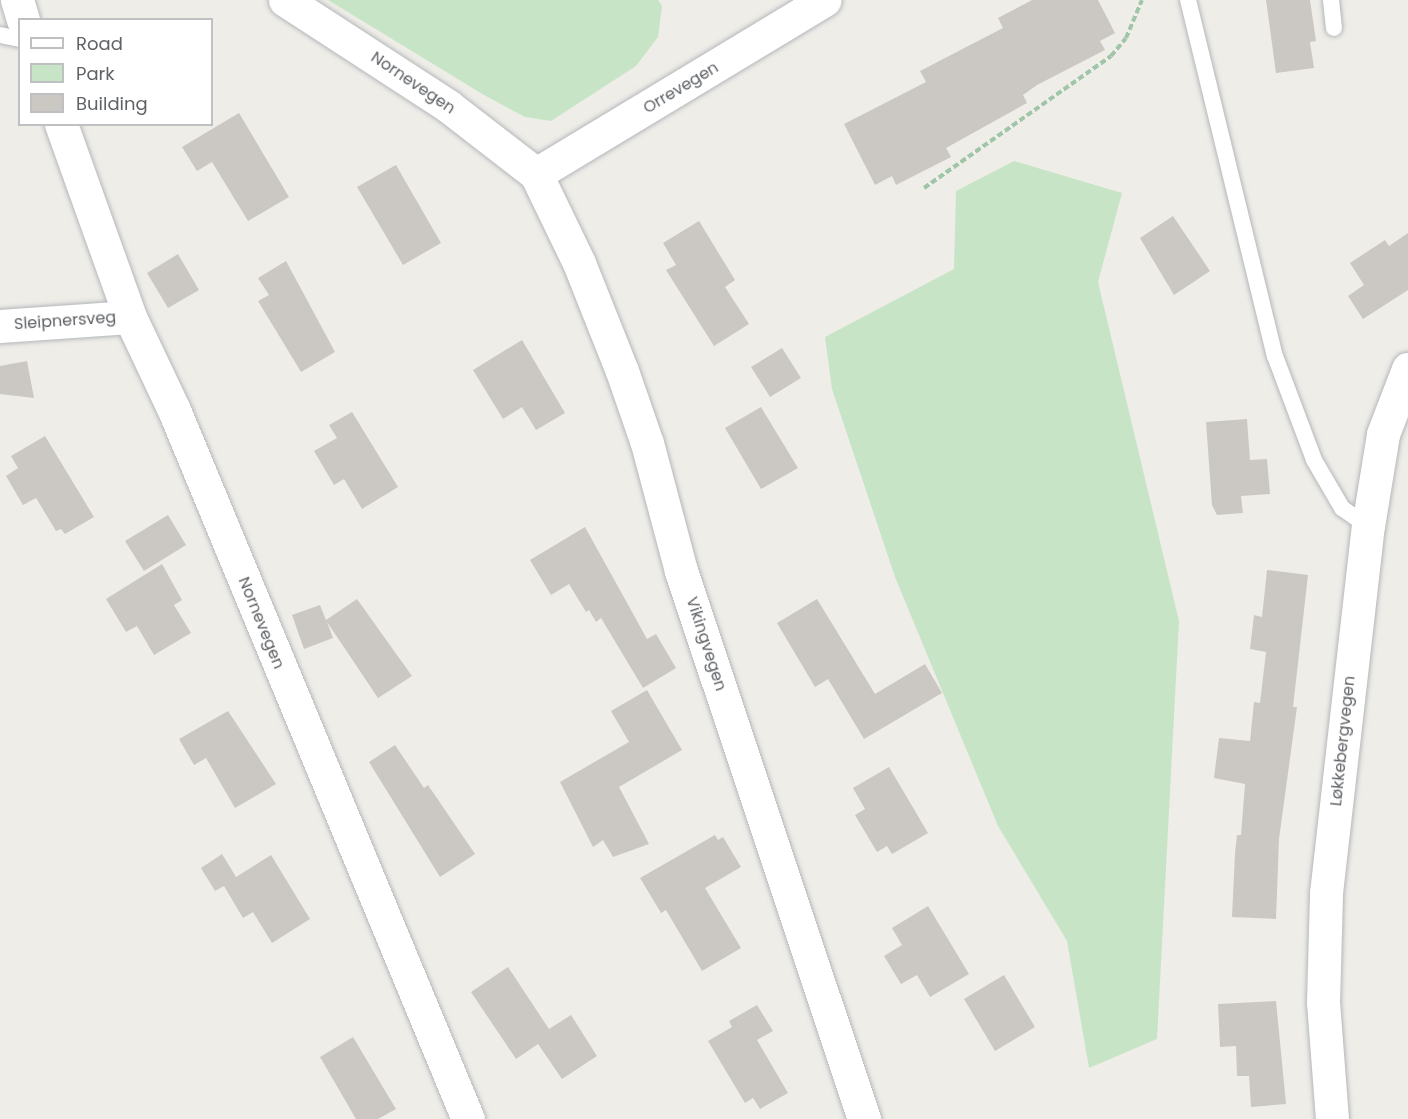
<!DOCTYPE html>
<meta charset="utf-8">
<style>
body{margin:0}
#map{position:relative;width:1408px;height:1119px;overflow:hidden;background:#efede8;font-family:Poppins,sans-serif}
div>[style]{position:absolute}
.green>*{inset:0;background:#c7e5c6}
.building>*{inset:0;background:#cbc8c4}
.path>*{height:4px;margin-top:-2px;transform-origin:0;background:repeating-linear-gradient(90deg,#a0c5a9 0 6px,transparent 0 9px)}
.roads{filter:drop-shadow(0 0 2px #b4b7bb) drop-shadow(0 0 2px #b4b7bb)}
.lane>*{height:16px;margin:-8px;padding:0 8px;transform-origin:8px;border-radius:8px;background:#fff}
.street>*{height:33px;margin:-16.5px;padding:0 16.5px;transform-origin:16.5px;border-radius:16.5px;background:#fff}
span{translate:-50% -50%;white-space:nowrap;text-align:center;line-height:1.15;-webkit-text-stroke:6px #fff;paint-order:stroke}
.street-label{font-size:16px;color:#5f6266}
.legend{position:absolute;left:18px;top:18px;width:195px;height:108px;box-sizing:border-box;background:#fff;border:2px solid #bfc0c2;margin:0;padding:8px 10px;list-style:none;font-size:18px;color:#5f6266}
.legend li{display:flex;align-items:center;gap:12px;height:30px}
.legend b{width:30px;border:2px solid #bfc0c2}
</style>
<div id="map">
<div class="green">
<div style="clip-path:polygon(328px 0,658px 0,662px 6px,658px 37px,636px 66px,551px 121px,525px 117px,484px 95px)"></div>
<div style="clip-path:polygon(1014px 161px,1122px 193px,1098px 282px,1179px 621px,1157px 1039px,1089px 1068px,1067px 941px,998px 826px,895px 577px,832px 389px,825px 337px,954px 269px,956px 191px)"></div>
</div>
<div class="building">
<div style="clip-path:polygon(1032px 0,1098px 0,1115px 33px,1100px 41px,1105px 50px,1037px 85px,1023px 95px,1027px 103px,946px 148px,951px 157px,896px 185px,892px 176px,875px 185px,844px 124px,926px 82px,920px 71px,1003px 28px,998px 18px)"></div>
<div style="clip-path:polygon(1266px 0,1310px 0,1316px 41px,1310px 42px,1314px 68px,1276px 73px)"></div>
<div style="clip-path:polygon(239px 113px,289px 197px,248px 221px,212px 162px,197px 171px,182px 147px)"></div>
<div style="clip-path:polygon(396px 165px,441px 243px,403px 265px,357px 187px)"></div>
<div style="clip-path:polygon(1173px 216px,1210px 271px,1174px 295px,1140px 238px)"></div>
<div style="clip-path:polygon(699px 221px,735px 280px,725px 287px,749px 324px,714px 346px,666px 270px,676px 265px,663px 243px)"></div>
<div style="clip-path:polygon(1408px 233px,1408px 290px,1363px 319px,1348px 296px,1364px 285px,1350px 263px,1385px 240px,1389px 246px)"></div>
<div style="clip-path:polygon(178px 254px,199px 290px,168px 308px,147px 273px)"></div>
<div style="clip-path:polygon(286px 261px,335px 352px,301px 372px,258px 301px,269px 295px,258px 278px)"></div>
<div style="clip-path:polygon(522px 340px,565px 413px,536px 430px,522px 407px,503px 419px,473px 370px)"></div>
<div style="clip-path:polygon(782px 348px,801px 378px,770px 397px,751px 367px)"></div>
<div style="clip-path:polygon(27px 361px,34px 398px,0 394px,0 366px)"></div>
<div style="clip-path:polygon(761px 407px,798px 468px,761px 489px,725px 428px)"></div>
<div style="clip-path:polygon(352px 412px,398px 487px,362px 509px,344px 479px,334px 485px,314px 451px,337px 438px,329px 425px)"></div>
<div style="clip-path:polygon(1247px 419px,1250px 460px,1267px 459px,1270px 494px,1241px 496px,1243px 513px,1217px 515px,1212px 505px,1206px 422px)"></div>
<div style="clip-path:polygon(45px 436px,94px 517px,65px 534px,61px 529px,56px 531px,36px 498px,23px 505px,6px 476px,18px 468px,11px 456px)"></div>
<div style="clip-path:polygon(168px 515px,186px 545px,144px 571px,125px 541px)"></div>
<div style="clip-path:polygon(585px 527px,647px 639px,656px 634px,676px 668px,643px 688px,601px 618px,596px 622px,589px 610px,586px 612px,569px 584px,551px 595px,530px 560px)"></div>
<div style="clip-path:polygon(162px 564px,182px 600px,174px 605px,191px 633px,154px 655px,137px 626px,126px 632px,106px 599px)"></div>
<div style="clip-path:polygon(1267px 570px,1308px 575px,1293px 707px,1297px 707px,1279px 839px,1276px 919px,1232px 917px,1235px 853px,1237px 835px,1241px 835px,1245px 784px,1214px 778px,1219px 738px,1250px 741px,1254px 702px,1260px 703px,1266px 652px,1250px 649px,1254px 615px,1262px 617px)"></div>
<div style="clip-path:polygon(357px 599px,412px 676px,378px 698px,327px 622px,333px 638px,304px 649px,292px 615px,320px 605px,326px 620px)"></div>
<div style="clip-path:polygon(817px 599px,875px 694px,925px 664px,942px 693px,864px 739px,828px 679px,815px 687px,777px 623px)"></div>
<div style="clip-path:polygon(647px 690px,682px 750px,619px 787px,649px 844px,613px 857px,603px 840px,593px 847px,560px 782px,629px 742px,611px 711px)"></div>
<div style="clip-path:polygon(228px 711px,276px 784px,235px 808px,206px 758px,194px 765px,179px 739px)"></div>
<div style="clip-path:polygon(395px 745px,424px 788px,428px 785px,475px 854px,440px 877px,369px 762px)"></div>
<div style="clip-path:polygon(889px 767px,928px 833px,892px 854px,887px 846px,877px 852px,855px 815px,865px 809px,853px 788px)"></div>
<div style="clip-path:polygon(715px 835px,718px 840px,723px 837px,741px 867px,705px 888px,741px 948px,702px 971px,666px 910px,661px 913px,640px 878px)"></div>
<div style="clip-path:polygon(222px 854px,236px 877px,271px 855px,310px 919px,272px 943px,253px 912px,243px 918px,224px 886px,215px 891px,201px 868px)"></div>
<div style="clip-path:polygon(928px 906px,969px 974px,930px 997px,917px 975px,901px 984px,884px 956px,902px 945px,892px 928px)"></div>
<div style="clip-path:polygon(508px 967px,549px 1029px,571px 1015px,597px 1056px,562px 1079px,538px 1044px,516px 1059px,471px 992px)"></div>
<div style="clip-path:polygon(1004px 975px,1035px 1027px,995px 1051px,964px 999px)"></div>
<div style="clip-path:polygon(1276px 1001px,1286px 1104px,1251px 1107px,1249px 1076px,1237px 1076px,1236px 1046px,1220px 1047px,1218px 1004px)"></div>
<div style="clip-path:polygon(757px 1005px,773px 1031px,757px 1040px,788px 1093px,760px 1109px,753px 1098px,745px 1103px,708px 1041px,732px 1027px,729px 1021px)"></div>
<div style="clip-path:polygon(353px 1037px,396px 1109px,378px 1119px,356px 1119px,320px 1057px)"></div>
</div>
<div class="path">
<div style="left:924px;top:188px;width:229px;rotate:-35.2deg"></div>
<div style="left:1111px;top:56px;width:23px;rotate:-50deg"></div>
<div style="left:1126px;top:38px;width:41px;rotate:-67.2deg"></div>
</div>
<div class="roads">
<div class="lane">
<div style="left:1188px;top:0;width:366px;rotate:76.3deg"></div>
<div style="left:1275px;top:356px;width:111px;rotate:69.4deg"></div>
<div style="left:1314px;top:460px;width:56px;rotate:59.7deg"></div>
<div style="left:1342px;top:508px;width:32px;rotate:35deg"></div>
<div style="left:1331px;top:0;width:28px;rotate:84deg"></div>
<div style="left:0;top:35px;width:20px;rotate:11deg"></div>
</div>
<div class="street">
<div style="left:17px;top:0;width:21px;rotate:73deg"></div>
<div style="left:285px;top:0;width:194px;rotate:33deg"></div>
<div style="left:448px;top:106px;width:111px;rotate:37.7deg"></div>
<div style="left:536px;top:174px;width:99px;rotate:64.2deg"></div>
<div style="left:579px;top:263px;width:116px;rotate:68.3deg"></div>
<div style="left:622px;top:371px;width:76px;rotate:70.9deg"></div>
<div style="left:647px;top:443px;width:132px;rotate:75.1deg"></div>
<div style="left:681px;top:571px;width:578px;rotate:71.53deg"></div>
<div style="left:61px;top:124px;width:205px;rotate:70.3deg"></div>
<div style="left:130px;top:317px;width:103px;rotate:64.7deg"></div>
<div style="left:174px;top:410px;width:768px;rotate:67.48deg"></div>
<div style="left:536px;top:174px;width:337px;rotate:-31.1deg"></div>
<div style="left:0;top:326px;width:130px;rotate:-4deg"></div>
<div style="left:1332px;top:1119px;width:117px;rotate:-94.4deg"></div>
<div style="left:1323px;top:1002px;width:109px;rotate:-88.4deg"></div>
<div style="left:1326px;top:893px;width:369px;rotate:-83.5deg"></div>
<div style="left:1368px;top:526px;width:93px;rotate:-80.7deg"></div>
<div style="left:1383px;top:434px;width:70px;rotate:-69deg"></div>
</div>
</div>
<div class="street-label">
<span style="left:413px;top:83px;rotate:34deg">Nornevegen</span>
<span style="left:681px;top:88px;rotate:-31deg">Orrevegen</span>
<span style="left:65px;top:321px;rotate:-4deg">Sleipnersveg</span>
<span style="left:261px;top:623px;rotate:68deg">Nornevegen</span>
<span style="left:706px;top:644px;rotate:72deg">Vikingvegen</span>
<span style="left:1343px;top:741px;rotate:-84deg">Løkkebergvegen</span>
</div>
<ul class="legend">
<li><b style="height:8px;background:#fff"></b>Road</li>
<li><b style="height:16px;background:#c7e5c6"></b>Park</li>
<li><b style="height:16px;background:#cbc8c4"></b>Building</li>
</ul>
</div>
